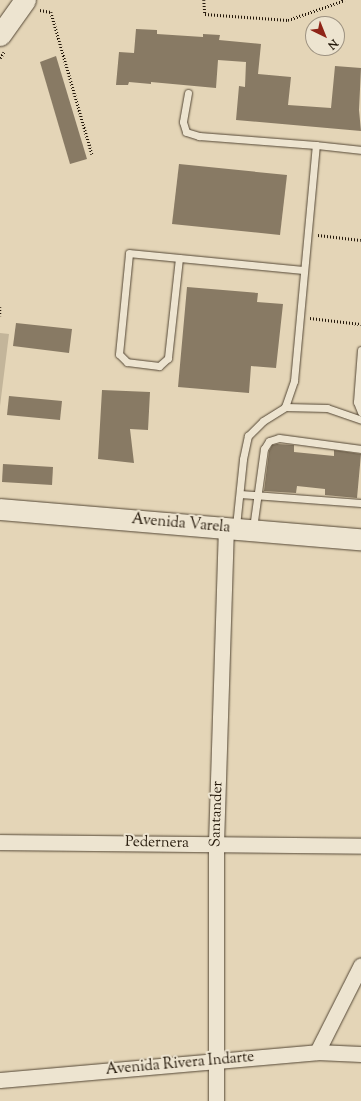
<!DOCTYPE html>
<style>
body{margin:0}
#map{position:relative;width:361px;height:1101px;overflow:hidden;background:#e4d5b7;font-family:"Sorts Mill Goudy",serif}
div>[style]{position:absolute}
.green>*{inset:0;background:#c3b59a}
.building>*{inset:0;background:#887a64}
.path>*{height:2.5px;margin-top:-1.25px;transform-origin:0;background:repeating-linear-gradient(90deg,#24180a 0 1px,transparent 0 3px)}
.roads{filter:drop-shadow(0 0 1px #544735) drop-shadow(0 0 1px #544735)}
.lane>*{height:7px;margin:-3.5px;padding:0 3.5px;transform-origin:3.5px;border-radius:3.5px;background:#ede4d0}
.street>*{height:15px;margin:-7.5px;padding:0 7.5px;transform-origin:7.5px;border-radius:7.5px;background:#ede4d0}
.secondary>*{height:21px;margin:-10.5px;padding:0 10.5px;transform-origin:10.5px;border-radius:10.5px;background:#ede4d0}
span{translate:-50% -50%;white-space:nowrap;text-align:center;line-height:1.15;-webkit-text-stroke:4px #ede4d0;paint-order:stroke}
.street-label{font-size:15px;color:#24180a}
.north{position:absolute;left:305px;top:16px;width:40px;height:40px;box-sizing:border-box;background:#ede4d0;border:1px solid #9d9281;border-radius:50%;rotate:137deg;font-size:11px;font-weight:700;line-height:16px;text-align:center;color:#24180a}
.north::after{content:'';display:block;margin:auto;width:14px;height:18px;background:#8f2418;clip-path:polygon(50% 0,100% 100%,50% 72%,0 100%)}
</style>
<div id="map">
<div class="green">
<div style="clip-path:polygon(0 333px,9px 334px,0 406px)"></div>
</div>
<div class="building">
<div style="clip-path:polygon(136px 29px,157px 30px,157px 34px,203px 37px,203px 34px,220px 35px,219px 40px,261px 44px,258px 74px,291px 77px,288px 105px,331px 108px,335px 66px,361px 68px,359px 110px,361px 131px,236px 120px,239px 86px,245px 87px,246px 62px,218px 60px,216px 88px,151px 82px,151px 84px,129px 82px,128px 85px,116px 85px,119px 52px,134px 53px)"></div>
<div style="clip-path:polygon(56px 56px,87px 159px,70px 164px,40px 62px)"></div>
<div style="clip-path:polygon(179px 164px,287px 175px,280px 235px,172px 224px)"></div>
<div style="clip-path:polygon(187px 287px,258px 293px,257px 302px,283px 304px,276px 368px,251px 366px,249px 393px,178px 387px)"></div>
<div style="clip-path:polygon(16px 323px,72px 329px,69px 353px,13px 346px)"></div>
<div style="clip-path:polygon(102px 390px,150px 392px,148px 430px,130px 429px,134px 463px,98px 459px)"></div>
<div style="clip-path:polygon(9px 396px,62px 401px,60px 420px,7px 415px)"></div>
<div style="clip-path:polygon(277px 444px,294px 445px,294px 452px,334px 456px,334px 450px,361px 454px,357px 498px,325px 495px,325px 489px,297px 486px,296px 493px,264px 491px,269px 451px,272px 445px)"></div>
<div style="clip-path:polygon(3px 464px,53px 467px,52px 485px,2px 482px)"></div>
</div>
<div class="path">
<div style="left:204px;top:0;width:14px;rotate:86deg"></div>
<div style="left:205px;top:14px;width:83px;rotate:4.1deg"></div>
<div style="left:288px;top:20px;width:60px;rotate:-19.3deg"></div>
<div style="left:40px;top:10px;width:11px;rotate:10deg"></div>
<div style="left:51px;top:12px;width:148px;rotate:73.9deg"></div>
<div style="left:0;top:58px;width:7px;rotate:-56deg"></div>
<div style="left:318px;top:235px;width:43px;rotate:6.6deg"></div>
<div style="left:0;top:307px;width:9px;rotate:90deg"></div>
<div style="left:310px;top:318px;width:51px;rotate:6.7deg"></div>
</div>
<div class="roads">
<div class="lane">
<div style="left:188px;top:93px;width:29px;rotate:100deg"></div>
<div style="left:183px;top:122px;width:10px;rotate:73deg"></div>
<div style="left:186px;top:132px;width:14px;rotate:17deg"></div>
<div style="left:199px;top:136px;width:117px;rotate:4.4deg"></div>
<div style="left:179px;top:258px;width:101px;rotate:96.3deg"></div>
<div style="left:168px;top:358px;width:12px;rotate:138deg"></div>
<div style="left:159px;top:366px;width:32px;rotate:-173deg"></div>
<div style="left:127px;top:362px;width:11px;rotate:-135deg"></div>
<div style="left:119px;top:354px;width:101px;rotate:-84.3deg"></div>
<div style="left:129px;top:253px;width:174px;rotate:5.6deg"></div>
<div style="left:361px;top:350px;width:52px;rotate:94.4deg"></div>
<div style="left:357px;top:402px;width:11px;rotate:68deg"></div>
<div style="left:285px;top:407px;width:42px;rotate:1.4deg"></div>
<div style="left:327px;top:408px;width:36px;rotate:19deg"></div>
<div style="left:240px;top:494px;width:121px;rotate:4.3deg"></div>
<div style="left:236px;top:526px;width:67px;rotate:-84deg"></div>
<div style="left:243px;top:459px;width:24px;rotate:-78deg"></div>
<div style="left:248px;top:436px;width:21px;rotate:-45deg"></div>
<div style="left:263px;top:421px;width:26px;rotate:-32deg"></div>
<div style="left:285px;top:407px;width:28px;rotate:-71deg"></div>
<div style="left:294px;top:381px;width:237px;rotate:-84.7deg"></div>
<div style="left:316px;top:145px;width:45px;rotate:6.3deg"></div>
<div style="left:253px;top:528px;width:80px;rotate:-82.1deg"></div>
<div style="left:264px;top:449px;width:9px;rotate:-58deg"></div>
<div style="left:269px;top:441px;width:10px;rotate:-17deg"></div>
<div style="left:279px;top:438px;width:83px;rotate:7.6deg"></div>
</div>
<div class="street">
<div style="left:0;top:842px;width:361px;rotate:0.6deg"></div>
<div style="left:317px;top:1052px;width:97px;rotate:-63.2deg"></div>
<div style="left:0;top:1080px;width:318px;rotate:-5deg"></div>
<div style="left:317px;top:1052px;width:44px;rotate:2.6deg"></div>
<div style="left:216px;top:1101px;width:257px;rotate:-90deg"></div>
<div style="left:216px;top:844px;width:317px;rotate:-88.2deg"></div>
</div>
<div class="secondary">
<div style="left:0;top:35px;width:43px;rotate:-54.5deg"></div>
<div style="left:0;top:509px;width:362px;rotate:4.8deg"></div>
</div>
</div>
<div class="street-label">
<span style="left:181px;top:524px;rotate:5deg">Avenida Varela</span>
<span style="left:217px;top:814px;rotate:-88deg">Santander</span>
<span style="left:157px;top:843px;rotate:1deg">Pedernera</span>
<span style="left:180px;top:1064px;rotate:-5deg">Avenida Rivera Indarte</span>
</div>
<div class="north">N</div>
</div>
